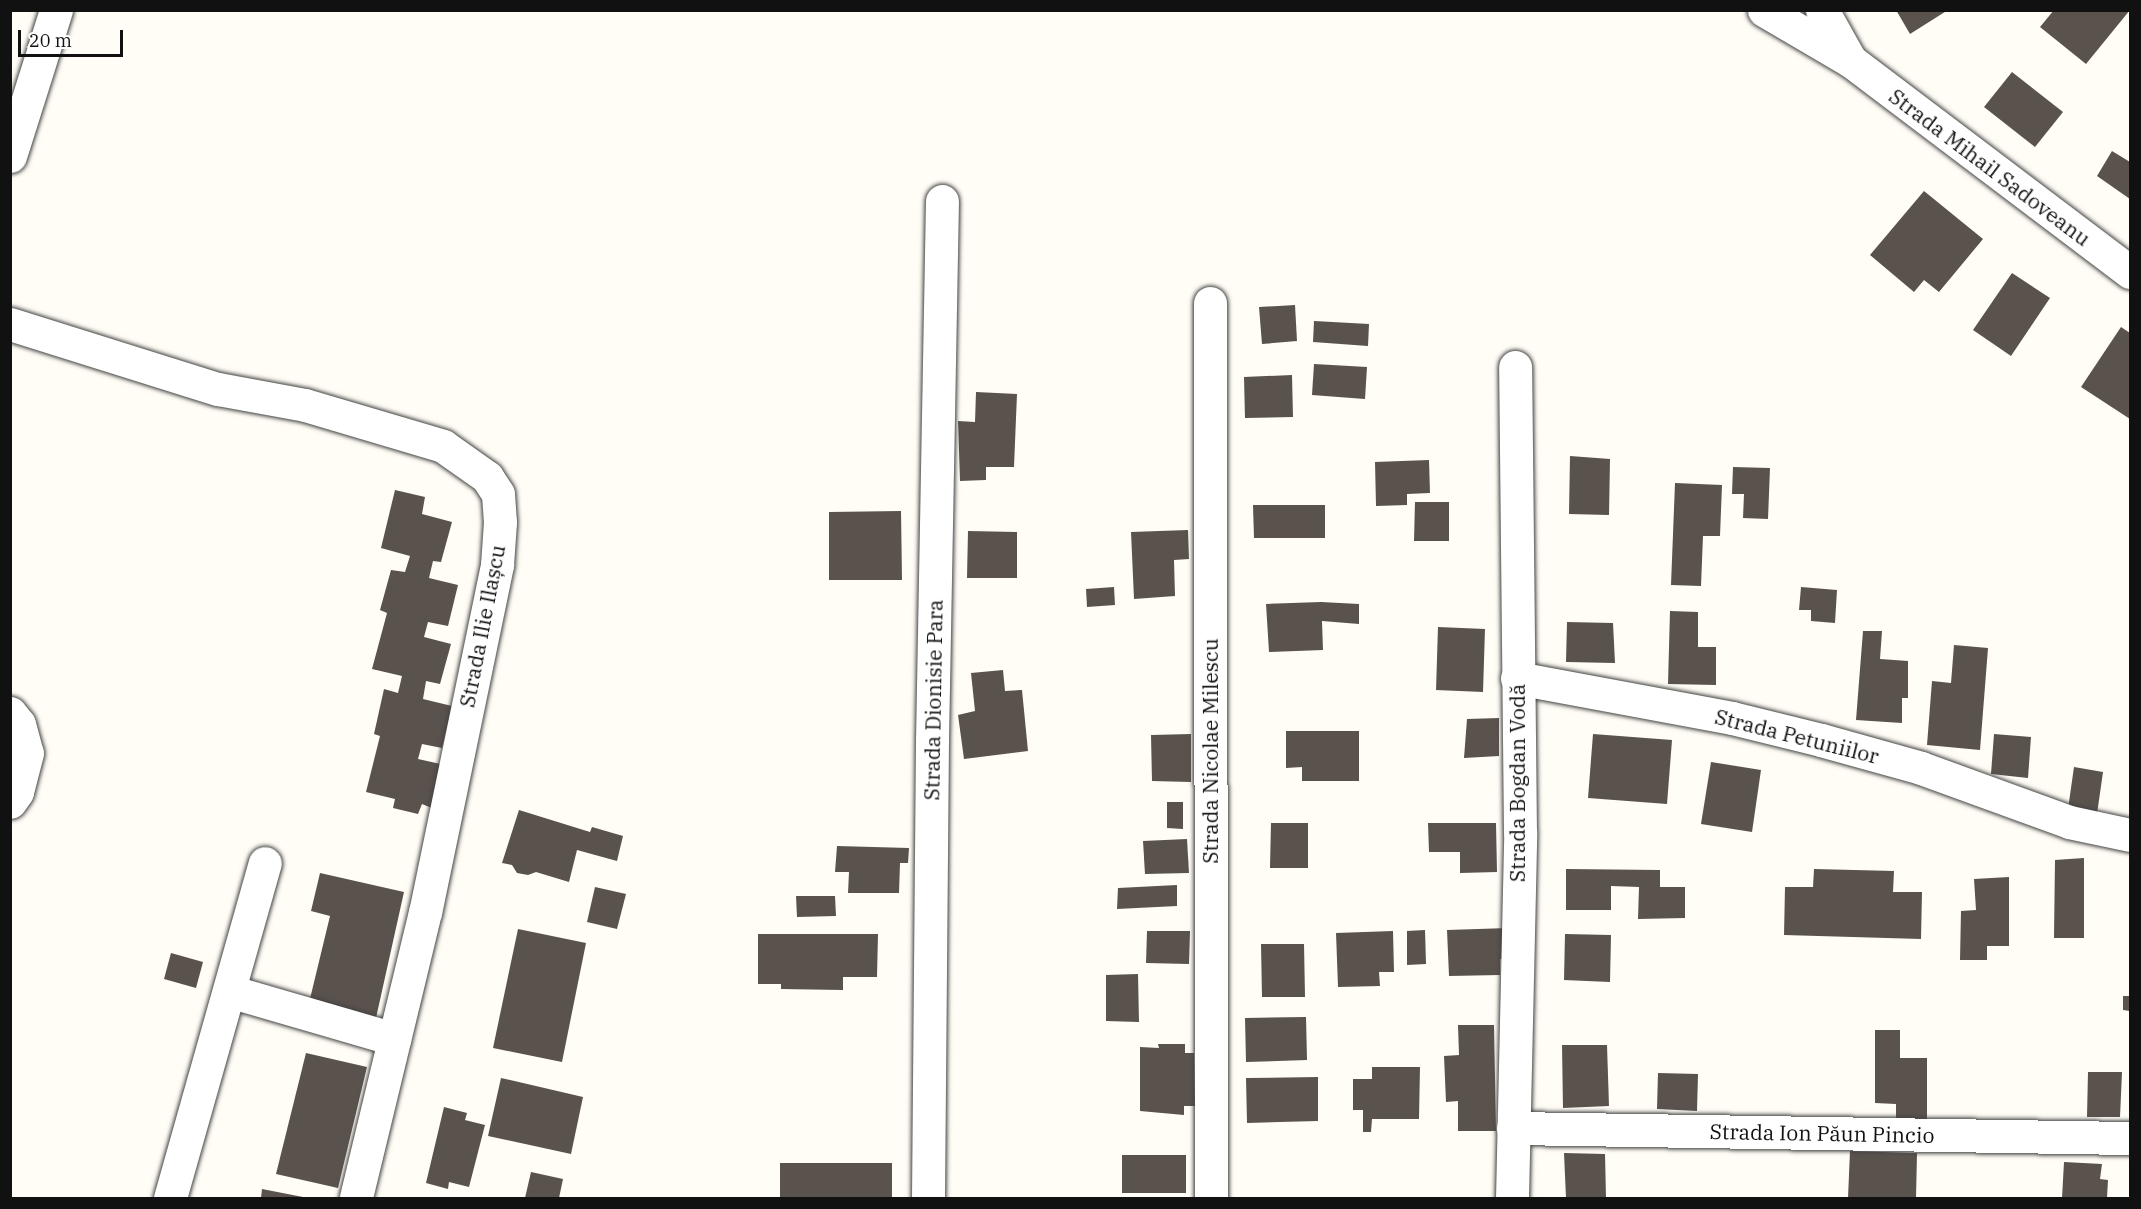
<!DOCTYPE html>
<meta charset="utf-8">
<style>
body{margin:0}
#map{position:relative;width:2141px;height:1209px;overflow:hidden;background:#fffdf5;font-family:"IBM Plex Serif",serif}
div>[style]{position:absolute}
.building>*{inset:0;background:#5a524d}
.roads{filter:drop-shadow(0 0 2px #444) drop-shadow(0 0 2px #444)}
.minor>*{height:33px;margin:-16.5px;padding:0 16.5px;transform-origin:16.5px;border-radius:16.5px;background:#fff}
span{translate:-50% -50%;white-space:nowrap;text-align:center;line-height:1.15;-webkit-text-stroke:6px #fff;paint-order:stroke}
.street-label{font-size:21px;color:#111}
.frame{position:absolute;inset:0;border:12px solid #111;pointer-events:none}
.scale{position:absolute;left:18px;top:30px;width:105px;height:27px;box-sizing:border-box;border:3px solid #111;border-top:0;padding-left:8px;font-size:18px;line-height:21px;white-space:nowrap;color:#111;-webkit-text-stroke:4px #fff;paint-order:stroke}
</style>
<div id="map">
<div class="building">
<div style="clip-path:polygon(1896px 10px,1948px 10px,1910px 34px)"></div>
<div style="clip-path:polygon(2054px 10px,2130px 10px,2086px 64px,2040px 27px)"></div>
<div style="clip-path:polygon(2012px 72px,2063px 112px,2035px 147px,1984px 107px)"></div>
<div style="clip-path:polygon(2112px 151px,2130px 162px,2130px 199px,2097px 176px)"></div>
<div style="clip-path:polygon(1924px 191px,1983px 239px,1939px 292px,1924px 280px,1914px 292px,1870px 255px)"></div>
<div style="clip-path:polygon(2012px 273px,2050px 298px,2011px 356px,1973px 330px)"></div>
<div style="clip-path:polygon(1295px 305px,1297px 341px,1262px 344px,1259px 307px)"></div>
<div style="clip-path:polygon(1314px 321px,1369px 324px,1368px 346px,1313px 342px)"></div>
<div style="clip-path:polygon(2121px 327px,2130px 333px,2130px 419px,2081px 387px)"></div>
<div style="clip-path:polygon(1314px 364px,1367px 367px,1365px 399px,1312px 395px)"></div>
<div style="clip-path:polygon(1292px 375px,1293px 417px,1245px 418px,1244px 377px)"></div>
<div style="clip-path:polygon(976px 392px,1017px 394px,1014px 467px,986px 467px,986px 480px,960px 481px,958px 421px,975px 422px)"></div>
<div style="clip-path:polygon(1570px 456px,1610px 459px,1609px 515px,1569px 514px)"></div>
<div style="clip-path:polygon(1429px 460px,1430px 493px,1407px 494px,1407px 505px,1376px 506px,1375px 462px)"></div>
<div style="clip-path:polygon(1733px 467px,1770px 468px,1768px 519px,1743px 518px,1744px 494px,1732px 494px)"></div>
<div style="clip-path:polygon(1675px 483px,1722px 485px,1720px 536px,1703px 536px,1701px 586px,1671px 585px)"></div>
<div style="clip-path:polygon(395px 490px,425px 497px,422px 514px,452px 522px,441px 562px,433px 561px,429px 578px,458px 585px,448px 626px,428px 622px,424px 637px,451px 644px,440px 684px,426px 681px,423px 699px,452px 706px,442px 748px,422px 744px,418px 759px,445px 765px,434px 809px,422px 804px,418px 814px,393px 808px,395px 799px,366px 792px,380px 736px,374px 734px,384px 689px,398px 693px,402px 676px,372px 669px,387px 613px,380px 610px,391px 570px,405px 572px,410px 556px,381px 548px)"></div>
<div style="clip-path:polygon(1415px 502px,1449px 502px,1449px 541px,1414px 541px)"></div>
<div style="clip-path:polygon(1253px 505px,1325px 505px,1325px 538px,1254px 538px)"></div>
<div style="clip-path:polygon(901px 511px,902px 580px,829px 580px,829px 512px)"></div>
<div style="clip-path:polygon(1188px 530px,1189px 559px,1174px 560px,1175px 596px,1134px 599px,1131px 532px)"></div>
<div style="clip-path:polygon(968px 531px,1017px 532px,1017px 578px,967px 578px)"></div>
<div style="clip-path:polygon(1114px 587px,1115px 605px,1087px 607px,1086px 589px)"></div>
<div style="clip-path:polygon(1801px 587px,1837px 590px,1835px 623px,1811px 621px,1811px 610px,1799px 610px)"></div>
<div style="clip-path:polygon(1321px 602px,1359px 604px,1359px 624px,1322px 621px,1323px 650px,1269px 652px,1266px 604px)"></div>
<div style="clip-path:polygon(1670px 611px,1698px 612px,1698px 647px,1716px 647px,1716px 685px,1668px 684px)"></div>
<div style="clip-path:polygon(1567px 622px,1613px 623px,1615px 663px,1566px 662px)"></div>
<div style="clip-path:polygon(1438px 627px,1485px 629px,1483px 692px,1436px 690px)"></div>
<div style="clip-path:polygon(1863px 631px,1882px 631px,1880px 659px,1908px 661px,1908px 698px,1902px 698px,1902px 723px,1856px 720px)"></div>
<div style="clip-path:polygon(1954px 645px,1988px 648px,1980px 750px,1927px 745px,1932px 681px,1951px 683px)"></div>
<div style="clip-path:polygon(1003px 670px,1005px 691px,1022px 690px,1028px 751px,964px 759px,958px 715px,975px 711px,971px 673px)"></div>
<div style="clip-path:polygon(1499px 718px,1499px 756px,1464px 758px,1467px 719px)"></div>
<div style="clip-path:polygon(1286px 731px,1359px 731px,1359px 781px,1302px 781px,1302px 767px,1286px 768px)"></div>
<div style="clip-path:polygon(1191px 734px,1191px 782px,1152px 781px,1151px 735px)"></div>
<div style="clip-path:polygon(1593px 734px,1672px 740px,1667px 804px,1588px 798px)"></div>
<div style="clip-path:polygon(1994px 734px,2031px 737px,2028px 778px,1991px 774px)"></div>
<div style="clip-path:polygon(1711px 762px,1761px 770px,1752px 832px,1701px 824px)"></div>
<div style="clip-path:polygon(2074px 767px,2103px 772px,2097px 814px,2068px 809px)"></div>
<div style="clip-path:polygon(1167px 802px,1183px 802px,1183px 829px,1167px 828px)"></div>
<div style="clip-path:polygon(519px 810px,590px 832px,592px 827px,623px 836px,617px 861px,577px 850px,569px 882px,536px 872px,528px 875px,517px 873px,512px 865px,502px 863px)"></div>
<div style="clip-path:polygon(1271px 823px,1308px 823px,1308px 868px,1270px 868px)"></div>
<div style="clip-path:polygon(1428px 823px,1496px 823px,1497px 872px,1460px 873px,1460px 852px,1429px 852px)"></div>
<div style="clip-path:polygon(1187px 839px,1189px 873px,1145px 874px,1143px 841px)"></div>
<div style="clip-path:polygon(837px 846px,909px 848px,908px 863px,900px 863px,899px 893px,848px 893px,849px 872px,835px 872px)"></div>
<div style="clip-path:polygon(2084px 858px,2084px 938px,2054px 938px,2055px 860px)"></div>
<div style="clip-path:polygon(1566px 869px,1660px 870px,1660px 887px,1685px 887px,1685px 918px,1638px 919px,1639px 887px,1611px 886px,1611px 910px,1566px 910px)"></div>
<div style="clip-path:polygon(1814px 869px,1894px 871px,1893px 892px,1922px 892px,1921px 939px,1784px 935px,1785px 887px,1813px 887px)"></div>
<div style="clip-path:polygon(320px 873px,404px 892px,376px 1018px,309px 1003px,330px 916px,311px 911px)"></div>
<div style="clip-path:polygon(2009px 877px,2009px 946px,1987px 946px,1987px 960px,1960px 960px,1961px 911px,1976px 910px,1974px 879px)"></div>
<div style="clip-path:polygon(1177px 885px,1177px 906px,1117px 909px,1118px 888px)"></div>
<div style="clip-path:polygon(595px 887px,626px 894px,617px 929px,587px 922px)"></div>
<div style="clip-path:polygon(796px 896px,835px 896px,836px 916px,797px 917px)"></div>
<div style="clip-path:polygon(1509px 928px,1509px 959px,1500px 959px,1500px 975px,1449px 976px,1447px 930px)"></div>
<div style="clip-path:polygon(518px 929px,586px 943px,562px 1062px,493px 1048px)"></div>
<div style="clip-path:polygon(1425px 930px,1426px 964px,1407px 965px,1407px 931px)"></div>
<div style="clip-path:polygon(1147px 931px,1190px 931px,1189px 964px,1146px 963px)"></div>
<div style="clip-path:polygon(1393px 931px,1394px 972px,1379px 972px,1380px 986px,1338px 987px,1336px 933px)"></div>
<div style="clip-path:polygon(758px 934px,878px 934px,877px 977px,843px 977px,843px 990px,781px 989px,781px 984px,758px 984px)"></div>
<div style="clip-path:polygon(1565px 934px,1611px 935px,1610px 982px,1564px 980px)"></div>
<div style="clip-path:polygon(1261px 944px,1304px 944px,1305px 997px,1262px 997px)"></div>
<div style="clip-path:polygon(171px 953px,203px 962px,196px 988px,164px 979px)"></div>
<div style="clip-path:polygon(1138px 974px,1139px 1022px,1106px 1021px,1106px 975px)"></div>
<div style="clip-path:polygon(2123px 996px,2130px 996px,2130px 1011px,2123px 1010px)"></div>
<div style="clip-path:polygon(1306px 1017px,1307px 1060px,1246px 1062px,1245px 1018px)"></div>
<div style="clip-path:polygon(1458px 1025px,1494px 1025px,1496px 1131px,1458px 1131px,1458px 1101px,1446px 1102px,1444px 1056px,1459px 1055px)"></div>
<div style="clip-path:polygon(1875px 1030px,1900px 1030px,1900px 1058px,1927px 1058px,1927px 1123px,1896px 1123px,1896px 1104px,1875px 1103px)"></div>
<div style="clip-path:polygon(1158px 1044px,1185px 1044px,1185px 1053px,1194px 1053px,1195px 1106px,1184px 1106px,1184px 1115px,1140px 1111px,1140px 1047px,1159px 1048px)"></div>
<div style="clip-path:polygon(1562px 1045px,1607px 1045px,1609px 1106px,1563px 1108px)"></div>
<div style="clip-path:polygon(306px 1053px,367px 1067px,338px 1188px,276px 1174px)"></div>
<div style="clip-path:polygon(1372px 1067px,1420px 1067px,1419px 1119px,1372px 1119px,1371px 1132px,1363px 1132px,1363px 1110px,1353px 1110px,1353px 1079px,1372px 1079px)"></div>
<div style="clip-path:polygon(2088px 1072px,2122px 1072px,2120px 1117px,2087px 1117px)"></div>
<div style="clip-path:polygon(1658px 1073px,1698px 1074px,1697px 1111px,1657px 1109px)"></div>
<div style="clip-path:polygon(1318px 1077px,1318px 1121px,1247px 1123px,1246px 1078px)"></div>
<div style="clip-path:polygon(501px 1078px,583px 1097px,571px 1154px,488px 1136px)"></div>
<div style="clip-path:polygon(444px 1107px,467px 1113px,465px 1120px,485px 1125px,469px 1187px,449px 1182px,448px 1189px,426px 1183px)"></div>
<div style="clip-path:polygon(1850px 1151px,1917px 1153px,1916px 1198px,1848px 1198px)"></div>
<div style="clip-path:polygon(1564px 1153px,1605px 1154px,1606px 1198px,1566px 1198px)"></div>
<div style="clip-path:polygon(1122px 1155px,1186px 1155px,1186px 1193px,1122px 1193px)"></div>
<div style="clip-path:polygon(2064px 1162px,2102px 1164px,2100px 1179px,2108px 1180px,2107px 1198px,2062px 1198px)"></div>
<div style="clip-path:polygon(780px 1163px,892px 1163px,892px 1198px,780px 1198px)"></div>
<div style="clip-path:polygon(531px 1172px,563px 1179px,559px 1198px,525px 1198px)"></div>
<div style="clip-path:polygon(262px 1189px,303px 1197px,303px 1198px,261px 1198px)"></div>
</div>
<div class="roads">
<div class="minor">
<div style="left:1764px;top:10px;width:101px;rotate:30.4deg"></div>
<div style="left:1851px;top:61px;width:350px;rotate:37.1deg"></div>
<div style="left:1822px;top:10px;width:57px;rotate:60.8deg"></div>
<div style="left:10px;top:156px;width:153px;rotate:-72.5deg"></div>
<div style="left:1210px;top:303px;width:895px;rotate:89.94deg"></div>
<div style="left:10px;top:324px;width:218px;rotate:17.4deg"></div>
<div style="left:218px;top:389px;width:88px;rotate:10.4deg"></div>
<div style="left:305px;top:405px;width:144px;rotate:16.5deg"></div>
<div style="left:443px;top:446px;width:54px;rotate:35.2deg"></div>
<div style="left:487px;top:477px;width:20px;rotate:57deg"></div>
<div style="left:498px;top:494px;width:28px;rotate:86deg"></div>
<div style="left:500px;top:522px;width:43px;rotate:94deg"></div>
<div style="left:497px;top:565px;width:354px;rotate:101.7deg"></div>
<div style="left:425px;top:912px;width:294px;rotate:103.6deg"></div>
<div style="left:1517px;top:678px;width:219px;rotate:10.5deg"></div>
<div style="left:1732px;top:718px;width:92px;rotate:13.9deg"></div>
<div style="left:1821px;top:740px;width:104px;rotate:15.6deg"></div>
<div style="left:1921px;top:768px;width:158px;rotate:20deg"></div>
<div style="left:2069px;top:822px;width:62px;rotate:12deg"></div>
<div style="left:10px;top:713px;width:14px;rotate:51deg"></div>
<div style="left:19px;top:724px;width:30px;rotate:75deg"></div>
<div style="left:27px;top:753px;width:40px;rotate:104.4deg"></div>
<div style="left:17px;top:792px;width:12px;rotate:125deg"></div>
<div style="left:229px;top:991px;width:172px;rotate:16.2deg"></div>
<div style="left:1513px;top:1128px;width:617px;rotate:0.93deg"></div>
<div style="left:170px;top:1198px;width:348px;rotate:-74.2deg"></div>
<div style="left:928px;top:1198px;width:458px;rotate:-89.5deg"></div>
<div style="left:932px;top:740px;width:539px;rotate:-88.94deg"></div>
<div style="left:1512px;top:1198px;width:366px;rotate:-88.7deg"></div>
<div style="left:1520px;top:832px;width:465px;rotate:-90.6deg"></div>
</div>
</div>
<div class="street-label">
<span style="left:1990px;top:167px;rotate:37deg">Strada Mihail Sadoveanu</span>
<span style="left:482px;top:626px;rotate:-79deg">Strada Ilie Ilașcu</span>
<span style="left:933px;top:700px;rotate:-89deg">Strada Dionisie Para</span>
<span style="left:1797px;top:736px;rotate:14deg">Strada Petuniilor</span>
<span style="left:1210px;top:751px;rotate:-90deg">Strada Nicolae Milescu</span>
<span style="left:1517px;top:783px;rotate:-90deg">Strada Bogdan Vodă</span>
<span style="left:1822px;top:1133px;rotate:1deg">Strada Ion Păun Pincio</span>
</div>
<div class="frame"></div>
<div class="scale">20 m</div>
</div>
